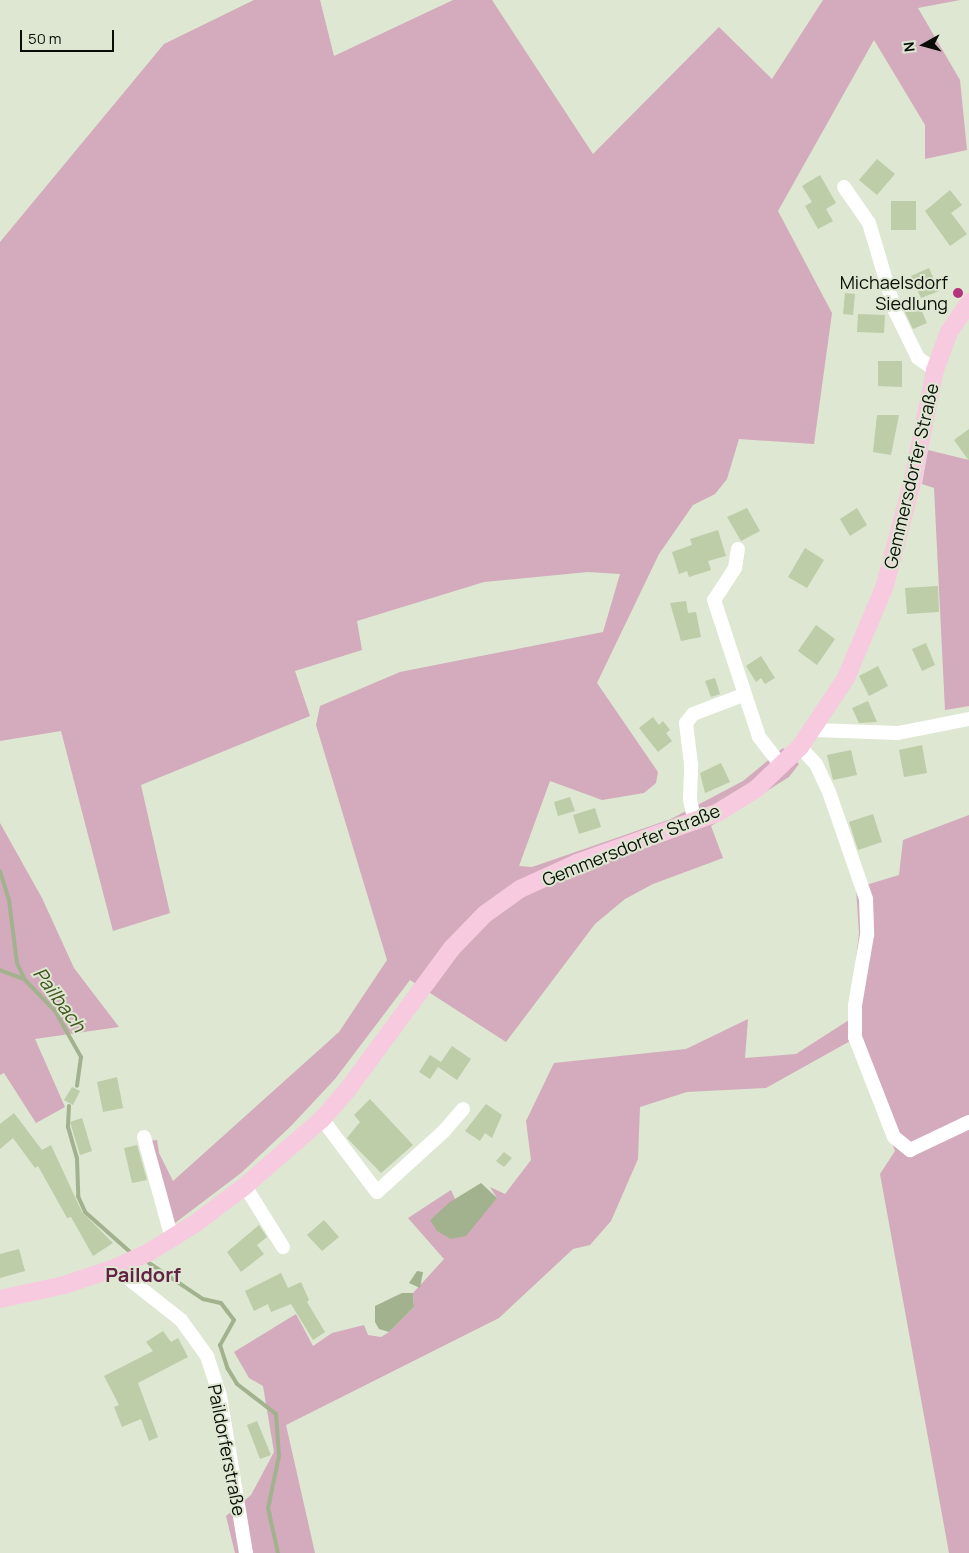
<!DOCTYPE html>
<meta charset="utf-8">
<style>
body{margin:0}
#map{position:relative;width:969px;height:1553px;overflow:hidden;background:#dde7d1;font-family:Manrope,sans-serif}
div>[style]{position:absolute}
.green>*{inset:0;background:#d3abbc}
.water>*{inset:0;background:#a2b28e}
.stream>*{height:4px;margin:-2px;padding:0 2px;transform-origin:2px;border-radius:2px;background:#a2b28e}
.building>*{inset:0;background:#bccda8}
.minor>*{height:14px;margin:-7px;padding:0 7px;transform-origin:7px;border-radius:7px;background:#fff}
.major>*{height:18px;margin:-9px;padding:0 9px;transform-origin:9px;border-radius:9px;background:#f8cadf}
.dots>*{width:14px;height:14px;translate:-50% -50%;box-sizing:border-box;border:2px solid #dde7d1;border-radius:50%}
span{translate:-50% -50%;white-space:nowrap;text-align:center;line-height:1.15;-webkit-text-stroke:4px #dde7d1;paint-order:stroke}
.poi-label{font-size:18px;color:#0a0d06}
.right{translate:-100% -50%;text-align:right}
.street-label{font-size:18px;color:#0a0d06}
.water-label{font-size:19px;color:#40541e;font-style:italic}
.quarter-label{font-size:20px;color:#612244;font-weight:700}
.north{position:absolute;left:899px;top:20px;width:50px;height:50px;-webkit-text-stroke:4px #dde7d1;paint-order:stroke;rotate:263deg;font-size:14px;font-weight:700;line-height:20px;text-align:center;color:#0a0d06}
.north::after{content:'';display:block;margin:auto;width:18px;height:22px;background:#0a0d06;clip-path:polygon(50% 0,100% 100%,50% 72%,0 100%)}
.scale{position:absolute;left:20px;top:30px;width:94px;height:22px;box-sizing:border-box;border:2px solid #0a0d06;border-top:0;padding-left:6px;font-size:15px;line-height:18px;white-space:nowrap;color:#0a0d06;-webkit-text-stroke:4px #dde7d1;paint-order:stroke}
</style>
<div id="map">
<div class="green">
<div style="clip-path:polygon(254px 0,320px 0,334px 56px,453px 0,492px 0,593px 154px,719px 27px,772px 79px,823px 0,960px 0,918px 8px,960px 80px,967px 150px,925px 159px,925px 125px,874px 40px,778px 211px,832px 313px,814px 444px,739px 439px,727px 479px,715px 494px,693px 505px,659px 554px,597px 683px,658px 772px,656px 783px,644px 793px,602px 800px,550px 781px,519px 866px,532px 867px,671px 819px,743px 781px,783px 748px,799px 764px,789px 777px,711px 826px,723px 858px,653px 884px,625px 899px,595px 924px,506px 1042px,410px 980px,335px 1079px,291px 1126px,241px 1173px,171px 1226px,149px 1141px,157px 1140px,159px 1153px,173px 1181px,339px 1032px,387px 960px,316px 725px,320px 706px,400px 672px,603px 632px,620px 574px,588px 572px,484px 582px,357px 621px,362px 650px,295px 671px,310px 716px,141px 785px,170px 913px,113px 931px,61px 731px,0 741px,0 242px,164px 44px)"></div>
<div style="clip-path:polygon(928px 450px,969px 460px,969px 706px,945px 710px,934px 488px,922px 484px)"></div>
<div style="clip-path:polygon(969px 815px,969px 1553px,949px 1553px,880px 1174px,895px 1151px,852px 1040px,766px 1088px,687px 1092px,640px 1107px,638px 1159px,611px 1221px,590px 1245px,573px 1249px,499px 1318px,286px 1425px,315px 1553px,235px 1553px,226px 1516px,251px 1495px,274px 1452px,263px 1386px,249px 1378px,234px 1352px,296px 1314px,313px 1346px,332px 1333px,364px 1325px,368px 1335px,381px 1337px,389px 1332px,414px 1307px,413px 1293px,444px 1259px,408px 1218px,451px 1190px,455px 1199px,430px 1220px,482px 1215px,497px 1198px,490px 1187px,505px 1194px,531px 1160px,526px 1121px,554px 1063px,686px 1049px,748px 1019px,745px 1058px,796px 1054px,849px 1020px,859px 933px,856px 888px,899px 875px,903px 840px)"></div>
<div style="clip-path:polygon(0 823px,42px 898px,74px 968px,119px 1027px,35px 1039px,65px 1107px,36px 1123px,4px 1073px,0 1075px)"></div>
</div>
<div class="water">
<div style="clip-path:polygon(481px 1183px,497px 1198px,466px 1236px,451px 1239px,437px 1231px,430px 1220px,450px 1202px)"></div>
<div style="clip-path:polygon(417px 1271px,423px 1272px,420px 1288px,409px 1283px)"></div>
<div style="clip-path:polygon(402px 1293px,413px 1293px,414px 1307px,389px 1332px,379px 1329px,375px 1322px,375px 1306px)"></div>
</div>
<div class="stream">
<div style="left:0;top:871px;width:30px;rotate:73deg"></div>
<div style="left:9px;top:900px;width:64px;rotate:82.8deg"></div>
<div style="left:17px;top:963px;width:19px;rotate:65deg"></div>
<div style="left:25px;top:980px;width:43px;rotate:45.9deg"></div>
<div style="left:55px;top:1011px;width:53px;rotate:60.5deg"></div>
<div style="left:81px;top:1057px;width:29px;rotate:98deg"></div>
<div style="left:0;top:970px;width:25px;rotate:21deg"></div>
<div style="left:69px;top:1106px;width:21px;rotate:93deg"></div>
<div style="left:68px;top:1127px;width:33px;rotate:74deg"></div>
<div style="left:77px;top:1159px;width:37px;rotate:88deg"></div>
<div style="left:78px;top:1196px;width:17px;rotate:66deg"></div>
<div style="left:85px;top:1212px;width:60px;rotate:41.6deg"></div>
<div style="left:149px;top:1263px;width:65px;rotate:33.7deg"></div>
<div style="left:203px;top:1299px;width:18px;rotate:13deg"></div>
<div style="left:221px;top:1303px;width:10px;rotate:53deg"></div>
<div style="left:227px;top:1311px;width:11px;rotate:52deg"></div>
<div style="left:234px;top:1320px;width:29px;rotate:119deg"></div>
<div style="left:220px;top:1345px;width:25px;rotate:72deg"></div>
<div style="left:228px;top:1369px;width:17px;rotate:59deg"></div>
<div style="left:237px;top:1384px;width:49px;rotate:37.6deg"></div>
<div style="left:276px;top:1414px;width:42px;rotate:85.9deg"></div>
<div style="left:279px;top:1456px;width:53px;rotate:101.9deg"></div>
<div style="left:268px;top:1508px;width:46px;rotate:77.5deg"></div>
</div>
<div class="building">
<div style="clip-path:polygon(877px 159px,895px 174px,877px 195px,859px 180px)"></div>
<div style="clip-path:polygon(820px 175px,836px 203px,826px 209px,833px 221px,818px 229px,805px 206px,812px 202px,802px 186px)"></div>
<div style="clip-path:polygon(950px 190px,962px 205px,951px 213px,967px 234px,950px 246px,925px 211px)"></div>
<div style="clip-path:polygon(891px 201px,916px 201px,916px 230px,891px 230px)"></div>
<div style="clip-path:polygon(929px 268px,939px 291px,921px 298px,911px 276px)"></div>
<div style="clip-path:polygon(845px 293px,855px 294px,853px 315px,843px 314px)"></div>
<div style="clip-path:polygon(918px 302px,927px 323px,913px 329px,903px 308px)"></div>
<div style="clip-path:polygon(858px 314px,885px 315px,884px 333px,857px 332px)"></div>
<div style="clip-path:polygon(878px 361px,902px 361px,902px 387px,878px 386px)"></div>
<div style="clip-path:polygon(877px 415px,899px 415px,891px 455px,873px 452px)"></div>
<div style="clip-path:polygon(969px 429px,969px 461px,954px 440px)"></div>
<div style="clip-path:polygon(747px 508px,760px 531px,741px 541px,727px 517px)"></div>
<div style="clip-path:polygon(857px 508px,867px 525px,850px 536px,840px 519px)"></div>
<div style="clip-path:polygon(718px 530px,726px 556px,708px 561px,711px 570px,689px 577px,687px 571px,679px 574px,672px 552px,692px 545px,690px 539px)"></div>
<div style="clip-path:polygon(805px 548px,824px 560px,807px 588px,788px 577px)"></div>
<div style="clip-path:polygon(938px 586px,939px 612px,907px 614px,905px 588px)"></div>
<div style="clip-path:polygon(686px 601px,688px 613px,696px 612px,701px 637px,681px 641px,670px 603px)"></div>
<div style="clip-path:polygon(816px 625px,835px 639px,817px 665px,798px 651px)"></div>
<div style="clip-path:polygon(926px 643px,935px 665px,922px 671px,912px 649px)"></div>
<div style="clip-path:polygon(761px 656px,775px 678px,765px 684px,761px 678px,756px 682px,746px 666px)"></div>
<div style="clip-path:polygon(878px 666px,888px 686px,869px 696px,859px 676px)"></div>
<div style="clip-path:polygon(715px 678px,720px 694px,711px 697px,705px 681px)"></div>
<div style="clip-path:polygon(868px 701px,877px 722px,859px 723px,852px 708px)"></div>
<div style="clip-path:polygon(653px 717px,659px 725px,663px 721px,670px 730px,666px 733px,672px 741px,658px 752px,639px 728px)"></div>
<div style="clip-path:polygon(922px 745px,927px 773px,904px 777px,899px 750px)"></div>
<div style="clip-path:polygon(851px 750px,857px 775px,833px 780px,827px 755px)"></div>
<div style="clip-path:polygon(721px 763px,730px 782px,705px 793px,700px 773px)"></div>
<div style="clip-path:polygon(570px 797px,575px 811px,558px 816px,554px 802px)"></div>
<div style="clip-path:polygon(595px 808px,601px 827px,579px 834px,573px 815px)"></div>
<div style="clip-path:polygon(873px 814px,882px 842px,858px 850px,849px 822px)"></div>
<div style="clip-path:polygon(452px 1046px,471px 1059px,457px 1080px,438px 1067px,430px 1079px,419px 1072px,430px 1055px,441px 1062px)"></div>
<div style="clip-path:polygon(117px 1077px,123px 1108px,103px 1112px,97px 1082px)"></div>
<div style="clip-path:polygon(72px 1087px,80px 1091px,73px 1105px,64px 1100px)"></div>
<div style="clip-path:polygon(370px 1099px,413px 1145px,381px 1173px,347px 1138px,360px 1122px,354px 1115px)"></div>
<div style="clip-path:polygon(486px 1104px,502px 1115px,492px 1138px,485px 1133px,480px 1141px,465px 1131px)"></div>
<div style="clip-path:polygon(14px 1113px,42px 1150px,51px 1145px,82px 1212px,113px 1243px,93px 1256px,71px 1217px,67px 1218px,38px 1166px,35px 1168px,13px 1138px,0 1149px,0 1124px)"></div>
<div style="clip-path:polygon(82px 1118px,92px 1151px,80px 1155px,70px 1122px)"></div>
<div style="clip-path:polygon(137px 1145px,147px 1180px,132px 1183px,124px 1148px)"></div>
<div style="clip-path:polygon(504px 1152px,512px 1158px,504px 1167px,496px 1161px)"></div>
<div style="clip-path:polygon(324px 1220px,339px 1237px,322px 1251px,307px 1235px)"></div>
<div style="clip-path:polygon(259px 1225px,267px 1237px,257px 1245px,264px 1254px,241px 1272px,227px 1252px)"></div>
<div style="clip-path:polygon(19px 1249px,25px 1271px,0 1278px,0 1254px)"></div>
<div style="clip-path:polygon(281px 1273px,288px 1288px,301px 1282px,309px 1300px,307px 1302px,325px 1332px,313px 1340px,291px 1304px,271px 1312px,268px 1304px,254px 1311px,245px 1291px)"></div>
<div style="clip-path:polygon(163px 1331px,171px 1342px,178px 1338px,188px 1357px,138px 1383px,158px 1437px,149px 1441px,141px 1419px,122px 1427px,114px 1407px,119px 1405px,104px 1376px,153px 1351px,146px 1342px)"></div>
<div style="clip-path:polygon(257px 1421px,271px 1455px,260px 1459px,247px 1425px)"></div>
</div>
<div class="minor">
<div style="left:844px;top:187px;width:44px;rotate:55.2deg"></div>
<div style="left:869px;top:223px;width:92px;rotate:73.5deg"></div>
<div style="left:895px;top:311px;width:52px;rotate:63.9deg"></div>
<div style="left:918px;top:358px;width:21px;rotate:35deg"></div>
<div style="left:738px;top:549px;width:19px;rotate:99deg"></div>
<div style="left:735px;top:568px;width:38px;rotate:123deg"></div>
<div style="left:714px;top:600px;width:144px;rotate:71.8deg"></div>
<div style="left:759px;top:737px;width:37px;rotate:52deg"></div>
<div style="left:814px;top:730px;width:84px;rotate:2deg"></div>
<div style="left:898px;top:733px;width:72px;rotate:-11.2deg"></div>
<div style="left:800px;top:747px;width:23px;rotate:47deg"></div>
<div style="left:816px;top:764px;width:31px;rotate:65deg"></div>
<div style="left:829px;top:792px;width:113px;rotate:70.9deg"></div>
<div style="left:866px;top:899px;width:36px;rotate:88deg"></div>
<div style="left:867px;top:935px;width:71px;rotate:99.7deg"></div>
<div style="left:855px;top:1005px;width:32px;rotate:90deg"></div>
<div style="left:855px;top:1037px;width:107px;rotate:68.7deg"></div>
<div style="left:894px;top:1137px;width:21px;rotate:39deg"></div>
<div style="left:910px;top:1150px;width:65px;rotate:-25.4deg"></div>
<div style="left:695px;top:823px;width:25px;rotate:-102deg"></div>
<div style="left:690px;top:799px;width:35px;rotate:-88deg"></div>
<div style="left:691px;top:764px;width:41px;rotate:-97deg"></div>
<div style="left:686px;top:723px;width:11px;rotate:-52deg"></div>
<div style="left:693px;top:714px;width:53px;rotate:-20.8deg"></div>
<div style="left:322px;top:1119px;width:91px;rotate:53deg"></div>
<div style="left:377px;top:1192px;width:91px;rotate:-42.3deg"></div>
<div style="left:444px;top:1131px;width:29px;rotate:-49deg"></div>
<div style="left:144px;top:1137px;width:106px;rotate:74.6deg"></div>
<div style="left:245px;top:1186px;width:72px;rotate:58.1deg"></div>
<div style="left:115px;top:1268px;width:84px;rotate:38.2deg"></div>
<div style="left:181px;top:1320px;width:44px;rotate:54.2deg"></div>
<div style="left:207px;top:1356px;width:42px;rotate:72deg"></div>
<div style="left:220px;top:1396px;width:159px;rotate:80.6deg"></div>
</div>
<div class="major">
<div style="left:0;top:1299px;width:66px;rotate:-12.3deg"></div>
<div style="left:64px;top:1285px;width:54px;rotate:-18.4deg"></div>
<div style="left:115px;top:1268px;width:40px;rotate:-25deg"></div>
<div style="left:151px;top:1251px;width:53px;rotate:-31.9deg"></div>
<div style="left:196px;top:1223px;width:61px;rotate:-37.1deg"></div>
<div style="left:245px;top:1186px;width:102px;rotate:-41deg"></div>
<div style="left:322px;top:1119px;width:40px;rotate:-49deg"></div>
<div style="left:348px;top:1089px;width:175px;rotate:-53.6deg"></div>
<div style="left:452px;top:948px;width:47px;rotate:-45.9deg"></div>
<div style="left:485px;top:914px;width:43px;rotate:-35.5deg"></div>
<div style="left:520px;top:889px;width:63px;rotate:-24.5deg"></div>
<div style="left:577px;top:863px;width:149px;rotate:-19.7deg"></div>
<div style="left:717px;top:813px;width:46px;rotate:-31.6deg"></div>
<div style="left:756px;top:789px;width:61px;rotate:-43.7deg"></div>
<div style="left:800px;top:747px;width:83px;rotate:-56.3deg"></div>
<div style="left:846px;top:678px;width:101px;rotate:-67.2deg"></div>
<div style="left:885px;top:585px;width:110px;rotate:-75.2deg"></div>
<div style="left:913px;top:479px;width:111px;rotate:-78.6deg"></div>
<div style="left:935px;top:370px;width:40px;rotate:-69.8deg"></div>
<div style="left:949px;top:332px;width:36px;rotate:-56deg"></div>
</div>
<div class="dots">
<div style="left:958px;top:293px;background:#b5337c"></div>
</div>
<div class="poi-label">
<span class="right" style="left:948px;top:293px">Michaelsdorf<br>Siedlung</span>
</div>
<div class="street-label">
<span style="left:911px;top:476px;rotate:-77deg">Gemmersdorfer Straße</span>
<span style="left:631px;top:845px;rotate:-22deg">Gemmersdorfer Straße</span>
<span style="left:227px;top:1450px;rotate:79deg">Paildorferstraße</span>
</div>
<div class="water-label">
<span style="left:59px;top:1000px;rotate:54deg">Pailbach</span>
</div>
<div class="quarter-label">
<span style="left:143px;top:1274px">Paildorf</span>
</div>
<div class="north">N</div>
<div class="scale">50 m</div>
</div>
